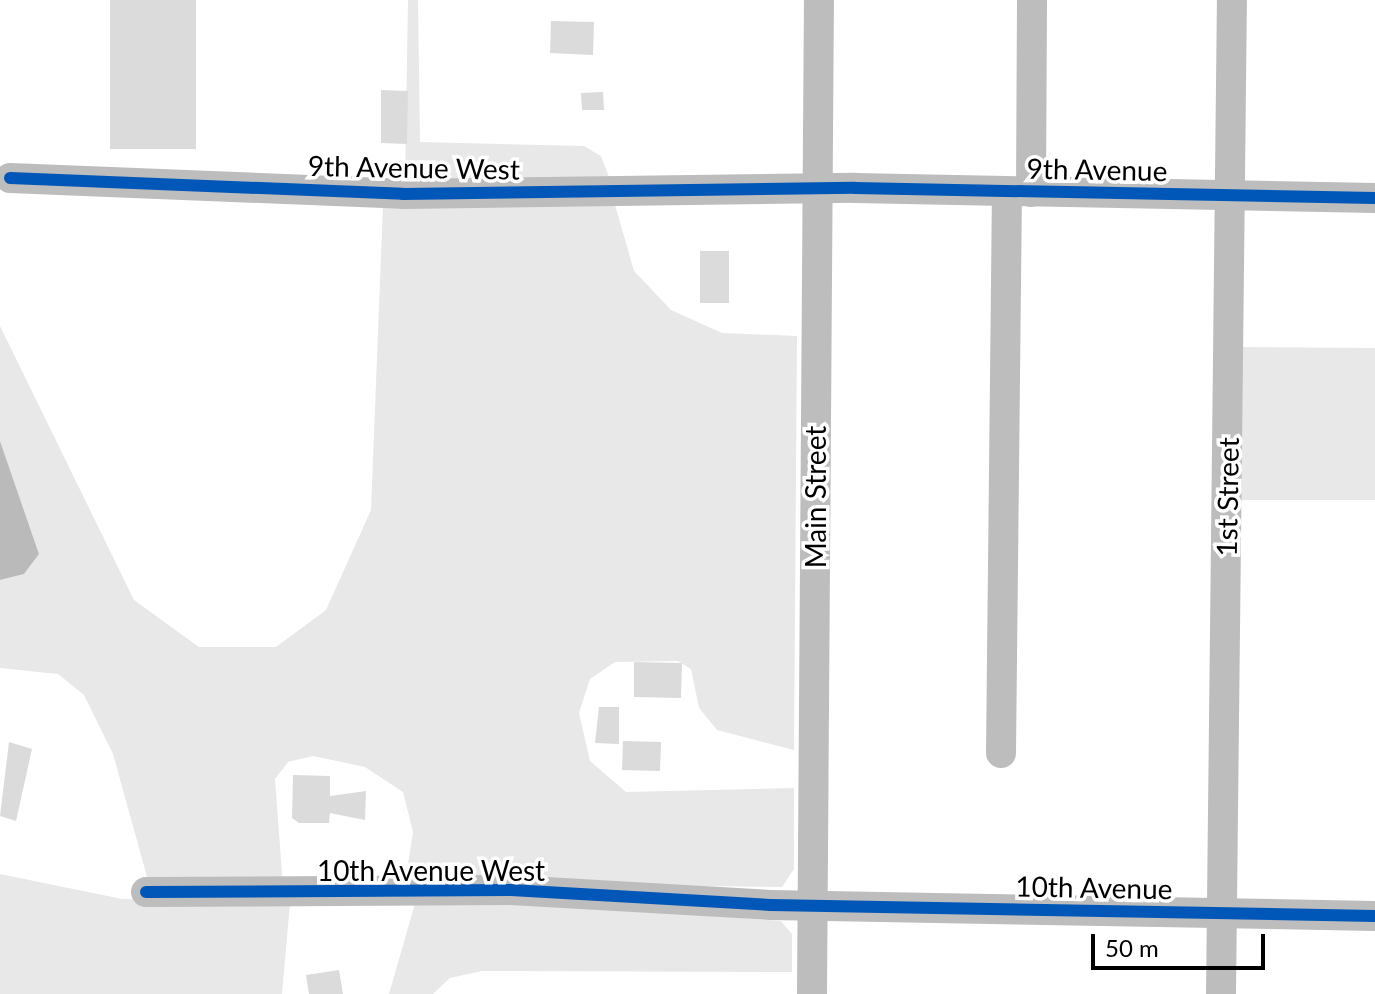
<!DOCTYPE html>
<style>
body{margin:0}
#map{position:relative;width:1375px;height:994px;overflow:hidden;background:#fff;font-family:Lato,sans-serif}
div>[style]{position:absolute}
.green>*{inset:0;background:#e8e8e8}
.water>*{inset:0;background:#bababa}
.building>*{inset:0;background:#dbdbdb}
.minor>*{height:30px;margin:-15px;padding:0 15px;transform-origin:15px;border-radius:15px;background:#bdbdbd}
.cycleway>*{height:12px;margin:-6px;padding:0 6px;transform-origin:6px;border-radius:6px;background:#0057b8}
span{translate:-50% -50%;white-space:nowrap;text-align:center;line-height:1.15;-webkit-text-stroke:7px #fff;paint-order:stroke}
.street-label{font-size:28px;color:#000}
.scale{position:absolute;left:1091px;top:934px;width:174px;height:36px;box-sizing:border-box;border:4px solid #000;border-top:0;padding-left:10px;font-size:24px;line-height:28px;white-space:nowrap;color:#000;-webkit-text-stroke:6px #fff;paint-order:stroke}
</style>
<div id="map">
<div class="green">
<div style="clip-path:polygon(408px 0,418px 0,420px 142px,584px 146px,601px 156px,611px 182px,405px 183px)"></div>
<div style="clip-path:polygon(383px 205px,615px 205px,634px 271px,671px 310px,722px 333px,797px 336px,794px 750px,717px 730px,699px 708px,691px 669px,678px 661px,615px 662px,590px 679px,579px 713px,590px 761px,626px 792px,794px 788px,794px 869px,782px 887px,405px 883px,413px 832px,403px 792px,365px 767px,313px 756px,288px 762px,275px 779px,283px 887px,149px 884px,113px 754px,84px 695px,58px 674px,0 668px,0 580px,24px 574px,39px 554px,0 441px,0 326px,134px 600px,199px 647px,276px 647px,326px 610px,371px 510px)"></div>
<div style="clip-path:polygon(1238px 347px,1375px 348px,1375px 500px,1237px 500px)"></div>
<div style="clip-path:polygon(0 874px,122px 899px,290px 903px,282px 994px,0 994px)"></div>
<div style="clip-path:polygon(488px 898px,781px 921px,792px 934px,792px 972px,482px 971px,450px 978px,433px 994px,389px 994px,416px 900px)"></div>
</div>
<div class="water">
<div style="clip-path:polygon(0 441px,39px 554px,24px 574px,0 580px)"></div>
</div>
<div class="building">
<div style="clip-path:polygon(110px 0,196px 0,196px 149px,110px 149px)"></div>
<div style="clip-path:polygon(551px 21px,594px 22px,593px 55px,550px 53px)"></div>
<div style="clip-path:polygon(381px 90px,408px 91px,407px 144px,381px 143px)"></div>
<div style="clip-path:polygon(603px 92px,604px 110px,582px 110px,581px 93px)"></div>
<div style="clip-path:polygon(700px 251px,729px 251px,729px 303px,700px 303px)"></div>
<div style="clip-path:polygon(634px 662px,682px 663px,681px 698px,634px 697px)"></div>
<div style="clip-path:polygon(599px 707px,619px 707px,619px 744px,595px 743px)"></div>
<div style="clip-path:polygon(623px 741px,661px 742px,660px 771px,622px 770px)"></div>
<div style="clip-path:polygon(9px 742px,32px 749px,16px 821px,0 816px)"></div>
<div style="clip-path:polygon(293px 775px,330px 776px,330px 796px,366px 791px,365px 820px,330px 813px,329px 823px,299px 823px,292px 818px)"></div>
<div style="clip-path:polygon(339px 970px,343px 994px,309px 994px,306px 975px)"></div>
</div>
<div class="minor">
<div style="left:10px;top:178px;width:393px;rotate:2.3deg"></div>
<div style="left:403px;top:194px;width:452px;rotate:-0.8deg"></div>
<div style="left:855px;top:188px;width:520px;rotate:1.1deg"></div>
<div style="left:1031px;top:192px;width:192px;rotate:-89.7deg"></div>
<div style="left:1001px;top:753px;width:561px;rotate:-89.39deg"></div>
<div style="left:146px;top:892px;width:365px;rotate:-0.3deg"></div>
<div style="left:511px;top:890px;width:260px;rotate:3.3deg"></div>
<div style="left:771px;top:905px;width:604px;rotate:1.04deg"></div>
<div style="left:812px;top:994px;width:994px;rotate:-89.6deg"></div>
<div style="left:1221px;top:994px;width:994px;rotate:-89.37deg"></div>
</div>
<div class="cycleway">
<div style="left:10px;top:178px;width:393px;rotate:2.3deg"></div>
<div style="left:403px;top:194px;width:452px;rotate:-0.8deg"></div>
<div style="left:855px;top:188px;width:520px;rotate:1.1deg"></div>
<div style="left:146px;top:892px;width:365px;rotate:-0.3deg"></div>
<div style="left:511px;top:890px;width:260px;rotate:3.3deg"></div>
<div style="left:771px;top:905px;width:604px;rotate:1.04deg"></div>
</div>
<div class="street-label">
<span style="left:414px;top:167px;rotate:1deg">9th Avenue West</span>
<span style="left:1097px;top:169px;rotate:1deg">9th Avenue</span>
<span style="left:815px;top:497px;rotate:-90deg">Main Street</span>
<span style="left:1227px;top:497px;rotate:-89deg">1st Street</span>
<span style="left:431px;top:870px">10th Avenue West</span>
<span style="left:1094px;top:887px;rotate:1deg">10th Avenue</span>
</div>
<div class="scale">50 m</div>
</div>
